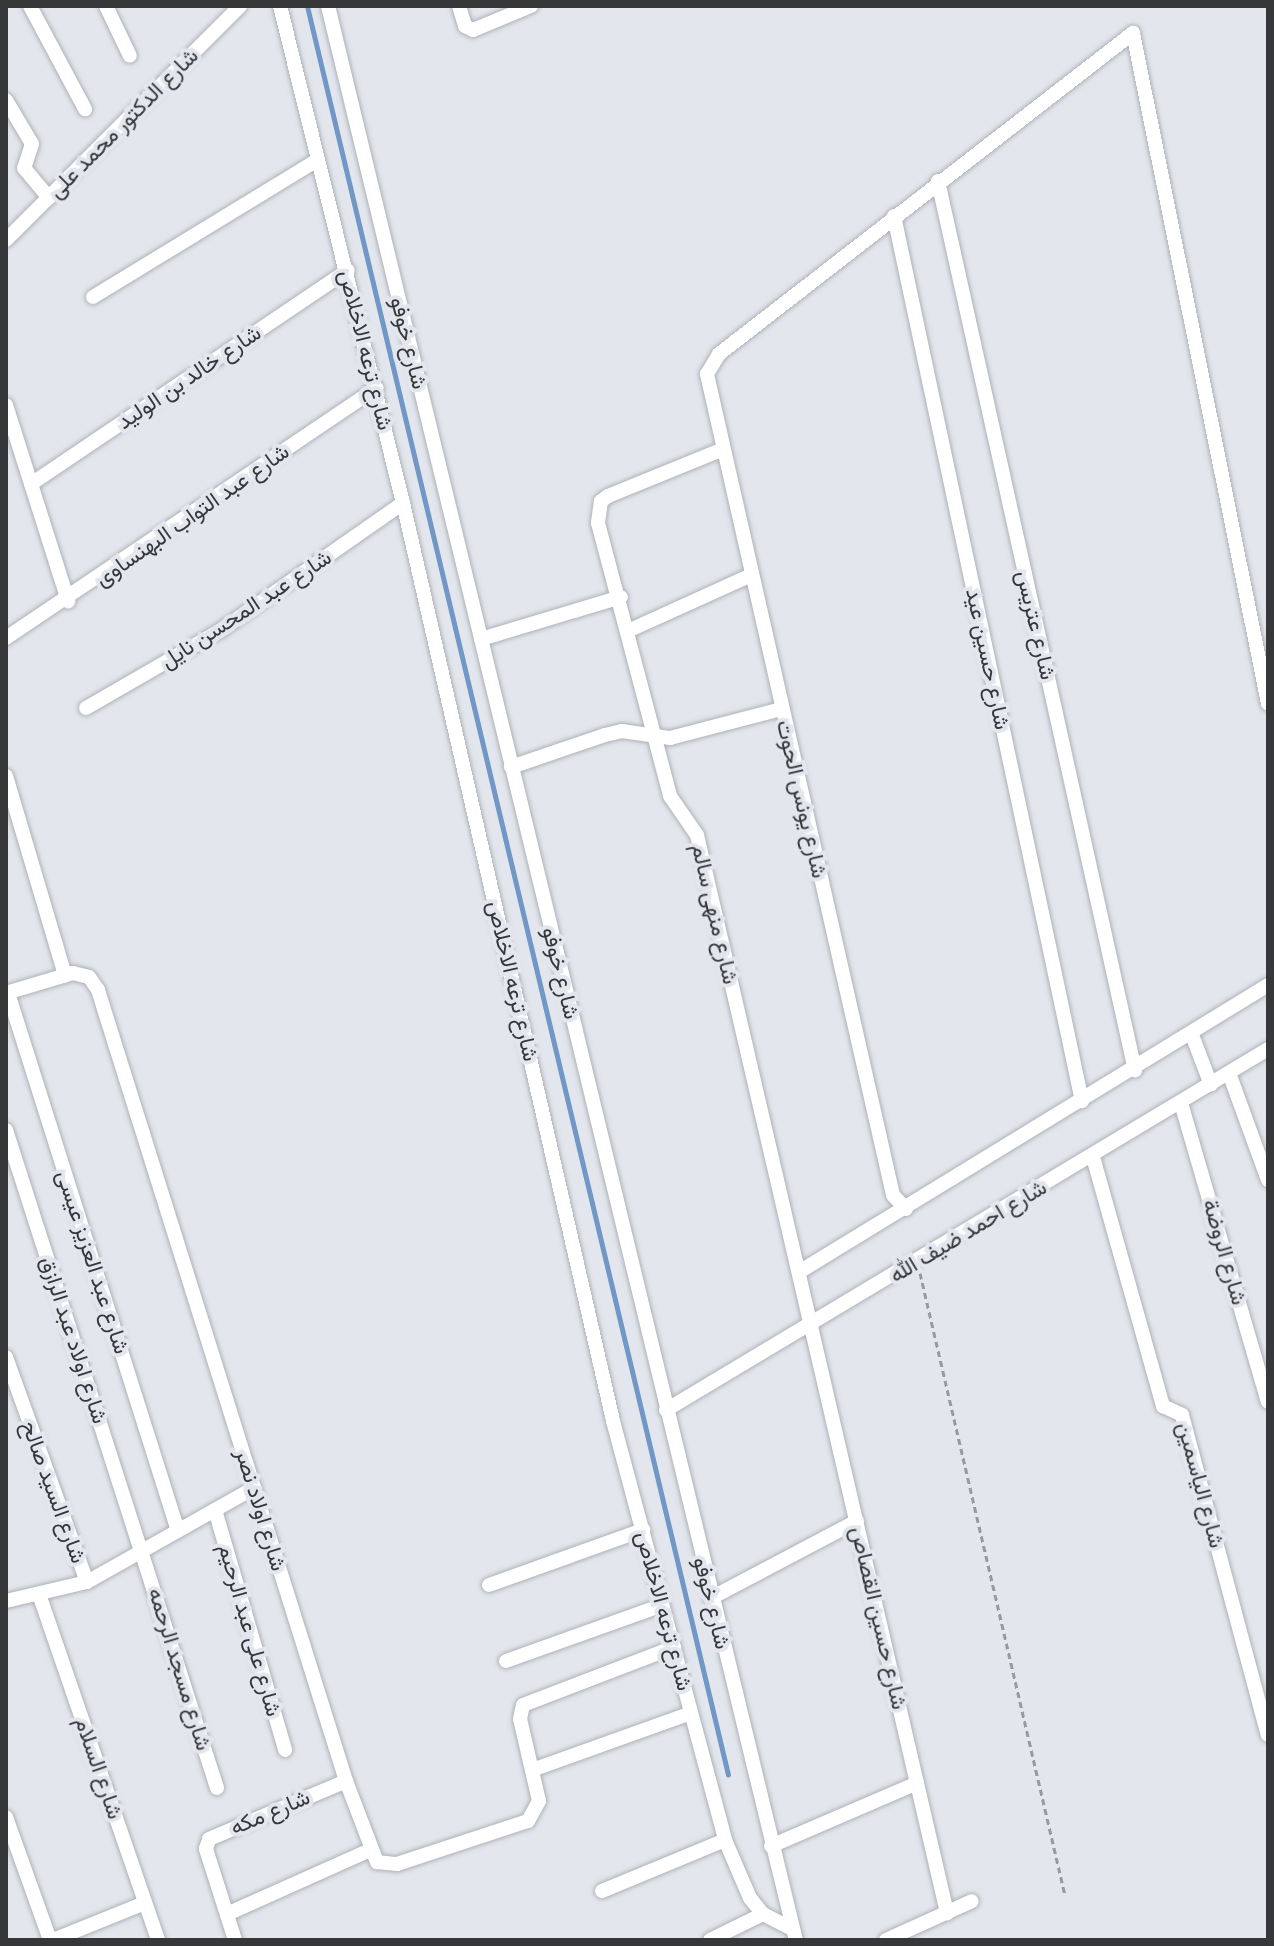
<!DOCTYPE html>
<meta charset="utf-8">
<style>
body{margin:0}
#map{position:relative;width:1274px;height:1946px;overflow:hidden;background:#e3e7ed;font-family:"Source Serif 4",Vazirmatn,serif}
div>[style]{position:absolute}
.stream>*{height:5px;margin:-2.5px;padding:0 2.5px;transform-origin:2.5px;border-radius:2.5px;background:#7097c6}
.path>*{height:3px;margin-top:-1.5px;transform-origin:0;background:repeating-linear-gradient(90deg,#96999e 0 6px,transparent 0 10px)}
.roads{filter:drop-shadow(0 0 2px #aeb2b7) drop-shadow(0 0 2px #aeb2b7)}
.street>*{height:14px;margin:-7px;padding:0 7px;transform-origin:7px;border-radius:7px;background:#fff}
span{translate:-50% -50%;white-space:nowrap;text-align:center;line-height:1.15;-webkit-text-stroke:8px #e3e7ed;paint-order:stroke}
.street-label{font-size:22px;color:#353739}
.frame{position:absolute;inset:0;border:8px solid #353739;pointer-events:none}
</style>
<div id="map">
<div class="stream">
<div style="left:307px;top:6px;width:1818px;rotate:76.61deg"></div>
</div>
<div class="path">
<div style="left:920px;top:1273px;width:639px;rotate:76.88deg"></div>
</div>
<div class="roads">
<div class="street">
<div style="left:30px;top:6px;width:117px;rotate:61.9deg"></div>
<div style="left:106px;top:6px;width:55px;rotate:64.4deg"></div>
<div style="left:280px;top:6px;width:512px;rotate:76.1deg"></div>
<div style="left:403px;top:503px;width:942px;rotate:77.11deg"></div>
<div style="left:613px;top:1421px;width:434px;rotate:75deg"></div>
<div style="left:725px;top:1840px;width:63px;rotate:66.7deg"></div>
<div style="left:750px;top:1898px;width:21px;rotate:51deg"></div>
<div style="left:763px;top:1914px;width:34px;rotate:27deg"></div>
<div style="left:328px;top:6px;width:1990px;rotate:76.4deg"></div>
<div style="left:459px;top:6px;width:21px;rotate:73deg"></div>
<div style="left:465px;top:26px;width:9px;rotate:27deg"></div>
<div style="left:473px;top:30px;width:63px;rotate:-22.5deg"></div>
<div style="left:6px;top:100px;width:51px;rotate:59.4deg"></div>
<div style="left:32px;top:144px;width:25px;rotate:108deg"></div>
<div style="left:24px;top:168px;width:39px;rotate:50deg"></div>
<div style="left:938px;top:181px;width:911px;rotate:77.51deg"></div>
<div style="left:894px;top:216px;width:905px;rotate:78.01deg"></div>
<div style="left:6px;top:240px;width:331px;rotate:-45deg"></div>
<div style="left:93px;top:297px;width:261px;rotate:-31.4deg"></div>
<div style="left:6px;top:405px;width:206px;rotate:72.4deg"></div>
<div style="left:721px;top:450px;width:122px;rotate:157.8deg"></div>
<div style="left:608px;top:496px;width:9px;rotate:144deg"></div>
<div style="left:601px;top:501px;width:22px;rotate:98deg"></div>
<div style="left:598px;top:523px;width:282px;rotate:75.2deg"></div>
<div style="left:670px;top:796px;width:47px;rotate:55.3deg"></div>
<div style="left:697px;top:835px;width:1107px;rotate:76.94deg"></div>
<div style="left:31px;top:484px;width:382px;rotate:-34deg"></div>
<div style="left:630px;top:630px;width:133px;rotate:-24.4deg"></div>
<div style="left:6px;top:638px;width:447px;rotate:-34deg"></div>
<div style="left:481px;top:639px;width:146px;rotate:-16.7deg"></div>
<div style="left:86px;top:708px;width:156px;rotate:-30deg"></div>
<div style="left:221px;top:630px;width:222px;rotate:-34.9deg"></div>
<div style="left:511px;top:767px;width:99px;rotate:-18.8deg"></div>
<div style="left:605px;top:735px;width:17px;rotate:-13deg"></div>
<div style="left:622px;top:731px;width:49px;rotate:8.3deg"></div>
<div style="left:670px;top:738px;width:115px;rotate:-14.6deg"></div>
<div style="left:6px;top:776px;width:208px;rotate:73.5deg"></div>
<div style="left:6px;top:993px;width:70px;rotate:-16.6deg"></div>
<div style="left:73px;top:973px;width:16px;rotate:14deg"></div>
<div style="left:89px;top:977px;width:16px;rotate:55deg"></div>
<div style="left:98px;top:990px;width:829px;rotate:72.59deg"></div>
<div style="left:346px;top:1781px;width:87px;rotate:69.1deg"></div>
<div style="left:377px;top:1862px;width:20px;rotate:6deg"></div>
<div style="left:397px;top:1864px;width:138px;rotate:-18.2deg"></div>
<div style="left:528px;top:1821px;width:23px;rotate:-61deg"></div>
<div style="left:539px;top:1801px;width:84px;rotate:-103deg"></div>
<div style="left:520px;top:1719px;width:14px;rotate:-78deg"></div>
<div style="left:523px;top:1705px;width:162px;rotate:-21deg"></div>
<div style="left:8px;top:993px;width:564px;rotate:72.46deg"></div>
<div style="left:1192px;top:1035px;width:53px;rotate:69.2deg"></div>
<div style="left:1229px;top:1073px;width:114px;rotate:70deg"></div>
<div style="left:1181px;top:1103px;width:311px;rotate:73.8deg"></div>
<div style="left:6px;top:1130px;width:691px;rotate:72.22deg"></div>
<div style="left:1093px;top:1157px;width:259px;rotate:74.3deg"></div>
<div style="left:1163px;top:1406px;width:21px;rotate:25deg"></div>
<div style="left:1182px;top:1415px;width:331px;rotate:75deg"></div>
<div style="left:906px;top:1209px;width:19px;rotate:-133deg"></div>
<div style="left:893px;top:1195px;width:842px;rotate:-102.77deg"></div>
<div style="left:707px;top:374px;width:23px;rotate:-59deg"></div>
<div style="left:719px;top:354px;width:524px;rotate:-37.79deg"></div>
<div style="left:1133px;top:33px;width:684px;rotate:78.62deg"></div>
<div style="left:799px;top:1272px;width:550px;rotate:-31.46deg"></div>
<div style="left:6px;top:1357px;width:239px;rotate:70.2deg"></div>
<div style="left:666px;top:1410px;width:702px;rotate:-30.95deg"></div>
<div style="left:215px;top:1510px;width:250px;rotate:73.7deg"></div>
<div style="left:489px;top:1585px;width:164px;rotate:-19.7deg"></div>
<div style="left:40px;top:1597px;width:363px;rotate:71deg"></div>
<div style="left:711px;top:1598px;width:165px;rotate:-27.8deg"></div>
<div style="left:6px;top:1601px;width:83px;rotate:-13.2deg"></div>
<div style="left:87px;top:1582px;width:192px;rotate:-29.4deg"></div>
<div style="left:506px;top:1661px;width:166px;rotate:-19.7deg"></div>
<div style="left:532px;top:1770px;width:169px;rotate:-19.7deg"></div>
<div style="left:6px;top:1817px;width:131px;rotate:70.3deg"></div>
<div style="left:771px;top:1846px;width:159px;rotate:-23.3deg"></div>
<div style="left:602px;top:1891px;width:133px;rotate:-22.5deg"></div>
<div style="left:227px;top:1914px;width:154px;rotate:-24.1deg"></div>
<div style="left:53px;top:1940px;width:99px;rotate:-21.9deg"></div>
<div style="left:235px;top:1940px;width:96px;rotate:-107.7deg"></div>
<div style="left:206px;top:1849px;width:10px;rotate:-73deg"></div>
<div style="left:209px;top:1839px;width:149px;rotate:-22.9deg"></div>
<div style="left:710px;top:1940px;width:59px;rotate:-26.1deg"></div>
<div style="left:886px;top:1940px;width:94px;rotate:-24.4deg"></div>
</div>
</div>
<div class="street-label">
<span style="left:123px;top:123px;rotate:-45deg">شارع الدكتور محمد على</span>
<span style="left:409px;top:343px;rotate:76deg">شارع خوفو</span>
<span style="left:366px;top:350px;rotate:76deg">شارع ترعه الاخلاص</span>
<span style="left:189px;top:377px;rotate:-34deg">شارع خالد بن الوليد</span>
<span style="left:192px;top:515px;rotate:-35deg">شارع عبد التواب البهنساوى</span>
<span style="left:246px;top:609px;rotate:-33deg">شارع عبد المحسن نايل</span>
<span style="left:1036px;top:625px;rotate:77deg">شارع عتريس</span>
<span style="left:988px;top:659px;rotate:78deg">شارع حسين عيد</span>
<span style="left:802px;top:799px;rotate:77deg">شارع يونس الحوت</span>
<span style="left:715px;top:914px;rotate:77deg">شارع منهى سالم</span>
<span style="left:561px;top:973px;rotate:76deg">شارع خوفو</span>
<span style="left:513px;top:981px;rotate:77deg">شارع ترعه الاخلاص</span>
<span style="left:968px;top:1231px;rotate:-31deg">شارع احمد ضيف الله</span>
<span style="left:1225px;top:1252px;rotate:74deg">شارع الروضة</span>
<span style="left:93px;top:1262px;rotate:72deg">شارع عبد العزيز عيسى</span>
<span style="left:74px;top:1340px;rotate:72deg">شارع اولاد عبد الرازق</span>
<span style="left:1201px;top:1485px;rotate:75deg">شارع الياسمين</span>
<span style="left:54px;top:1492px;rotate:70deg">شارع السيد صالح</span>
<span style="left:261px;top:1510px;rotate:73deg">شارع اولاد نصر</span>
<span style="left:712px;top:1603px;rotate:76deg">شارع خوفو</span>
<span style="left:664px;top:1611px;rotate:75deg">شارع ترعه الاخلاص</span>
<span style="left:879px;top:1618px;rotate:77deg">شارع حسين القصاص</span>
<span style="left:250px;top:1630px;rotate:74deg">شارع على عبد الرحيم</span>
<span style="left:180px;top:1669px;rotate:73deg">شارع مسجد الرحمه</span>
<span style="left:99px;top:1768px;rotate:71deg">شارع السلام</span>
<span style="left:270px;top:1812px;rotate:-23deg">شارع مكه</span>
</div>
<div class="frame"></div>
</div>
